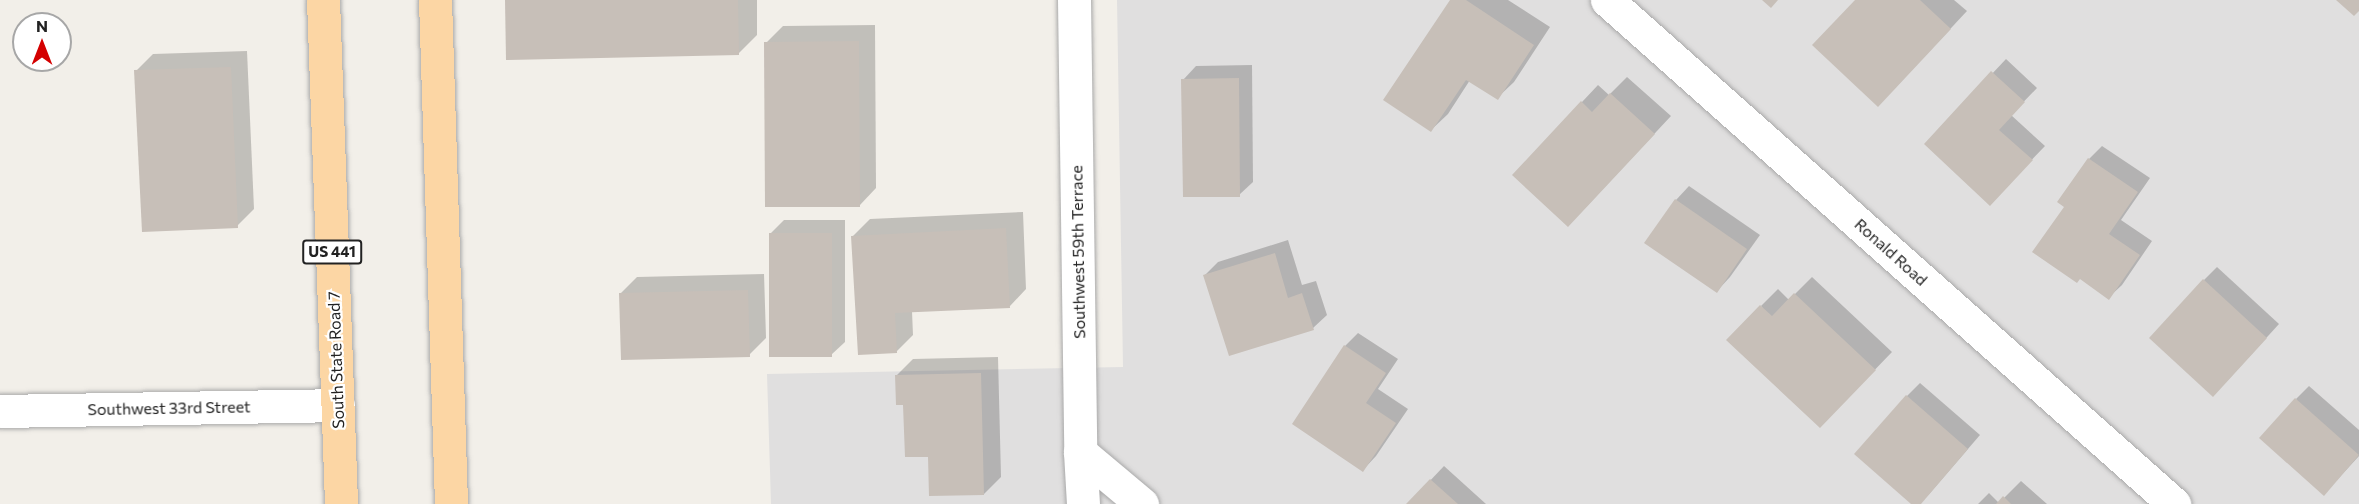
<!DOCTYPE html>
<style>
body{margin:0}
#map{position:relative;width:2359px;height:504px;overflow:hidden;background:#f2efe9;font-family:Commissioner,sans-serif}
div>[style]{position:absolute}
.residential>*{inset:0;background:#e0dfdf}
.shadow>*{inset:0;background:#0003}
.building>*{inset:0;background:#c7bfb8}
.roads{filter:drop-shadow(0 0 2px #a9a9a9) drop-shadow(0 0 2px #a9a9a9)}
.minor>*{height:33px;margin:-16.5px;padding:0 16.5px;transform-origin:16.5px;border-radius:16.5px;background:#fff}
.primary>*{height:33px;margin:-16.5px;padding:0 16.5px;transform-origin:16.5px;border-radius:16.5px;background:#fcd6a4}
span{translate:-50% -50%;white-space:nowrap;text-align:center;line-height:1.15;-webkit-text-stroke:4.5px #fff;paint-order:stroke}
.shield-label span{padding:2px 4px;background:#fff;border:2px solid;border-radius:4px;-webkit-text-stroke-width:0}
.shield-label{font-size:15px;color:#222;font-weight:700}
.street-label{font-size:16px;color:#222}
.north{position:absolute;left:12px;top:12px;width:60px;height:60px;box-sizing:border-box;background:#fff;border:2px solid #a7a7a7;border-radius:50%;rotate:0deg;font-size:16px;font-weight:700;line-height:24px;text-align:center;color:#222}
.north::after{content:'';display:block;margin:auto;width:21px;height:27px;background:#d40000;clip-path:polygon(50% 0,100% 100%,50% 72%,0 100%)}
</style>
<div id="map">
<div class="residential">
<div style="clip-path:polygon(1117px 0,2359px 0,2359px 504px,771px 504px,767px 374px,1123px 367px)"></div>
</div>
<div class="shadow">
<div style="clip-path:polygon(506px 0,757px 0,757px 35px,738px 54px)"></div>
<div style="clip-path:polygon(1452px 0,1508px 0,1550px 27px,1514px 82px,1497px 98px,1470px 80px,1448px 114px,1431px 130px)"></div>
<div style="clip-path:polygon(1857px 0,1954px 0,1967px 11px,1895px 88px)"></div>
<div style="clip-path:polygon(875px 25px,876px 188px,860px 205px,766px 43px,783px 26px)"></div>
<div style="clip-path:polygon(247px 51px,254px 209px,237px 226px,136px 71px,153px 54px)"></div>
<div style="clip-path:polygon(2006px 59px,2037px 88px,2011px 115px,2045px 146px,2003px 190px,1926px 144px)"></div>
<div style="clip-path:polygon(1252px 65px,1253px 182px,1239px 195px,1183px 80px,1196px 66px)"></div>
<div style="clip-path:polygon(1627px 77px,1671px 116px,1585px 208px,1582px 102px,1598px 85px,1609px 95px)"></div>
<div style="clip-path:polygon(2102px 146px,2150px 178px,2121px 220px,2152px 241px,2122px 285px,2108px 298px,2089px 159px)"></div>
<div style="clip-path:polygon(1689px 186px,1760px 235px,1730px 277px,1717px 291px,1676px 200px)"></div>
<div style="clip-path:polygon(1023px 212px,1026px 289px,1010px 306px,912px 311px,913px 335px,896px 352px,853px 236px,870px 219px)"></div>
<div style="clip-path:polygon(784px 220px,845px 220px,845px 342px,831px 355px,771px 233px)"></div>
<div style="clip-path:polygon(1288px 240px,1302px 285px,1316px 281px,1327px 315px,1313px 328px,1205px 275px,1218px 262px)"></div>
<div style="clip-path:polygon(2217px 267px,2279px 324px,2226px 382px,2204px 280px)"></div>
<div style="clip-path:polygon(764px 274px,766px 338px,749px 355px,620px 294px,637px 277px)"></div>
<div style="clip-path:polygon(1812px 277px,1892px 352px,1837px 409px,1761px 306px,1778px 289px,1789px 300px)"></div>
<div style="clip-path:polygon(1358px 333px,1398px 359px,1378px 389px,1408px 409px,1376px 456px,1363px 470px,1345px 346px)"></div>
<div style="clip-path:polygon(998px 357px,1001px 477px,984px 494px,905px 403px,896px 376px,913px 359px)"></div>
<div style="clip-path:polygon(1920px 383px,1980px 435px,1930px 493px,1919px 504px,1914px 504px,1907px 396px)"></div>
<div style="clip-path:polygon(2309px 386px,2359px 430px,2359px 456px,2337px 480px,2296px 399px)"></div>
<div style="clip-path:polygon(1444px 466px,1486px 504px,1408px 504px)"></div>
<div style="clip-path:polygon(2021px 481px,2047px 504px,1978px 504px,1989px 493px,1999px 503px)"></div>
</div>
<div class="building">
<div style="clip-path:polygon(505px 0,738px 0,739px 55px,506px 60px)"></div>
<div style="clip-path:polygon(1450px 0,1466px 0,1534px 45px,1498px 100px,1466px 80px,1431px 132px,1383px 100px)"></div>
<div style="clip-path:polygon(1762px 0,1778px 0,1771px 8px)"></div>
<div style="clip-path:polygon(1855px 0,1920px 0,1951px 29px,1878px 107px,1812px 45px)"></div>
<div style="clip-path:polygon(2336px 0,2359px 0,2359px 11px,2354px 16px)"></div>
<div style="clip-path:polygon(859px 41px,860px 207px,765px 207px,764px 42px)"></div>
<div style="clip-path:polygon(231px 67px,238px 228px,142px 232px,134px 70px)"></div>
<div style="clip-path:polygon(1991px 71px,2025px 102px,1999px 130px,2033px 160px,1990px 206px,1924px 144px)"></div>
<div style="clip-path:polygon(1239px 78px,1240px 197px,1183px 197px,1181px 79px)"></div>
<div style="clip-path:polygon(1610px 93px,1655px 134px,1568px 227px,1512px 175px,1581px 101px,1592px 112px)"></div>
<div style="clip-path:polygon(2088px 158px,2138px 192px,2109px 234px,2140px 255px,2109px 300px,2080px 279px,2077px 283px,2032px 252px,2064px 207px,2057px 202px)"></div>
<div style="clip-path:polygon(1675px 199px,1747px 249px,1717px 293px,1644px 243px)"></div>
<div style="clip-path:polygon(1006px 228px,1010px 308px,895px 313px,897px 353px,858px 355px,851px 236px)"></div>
<div style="clip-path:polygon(769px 233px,832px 233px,832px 357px,769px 357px)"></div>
<div style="clip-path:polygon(1275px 253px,1288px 298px,1302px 293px,1314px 330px,1229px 356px,1203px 275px)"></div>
<div style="clip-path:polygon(2203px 279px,2267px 338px,2213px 397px,2149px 338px)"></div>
<div style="clip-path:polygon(748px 290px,750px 357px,621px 360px,619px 293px)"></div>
<div style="clip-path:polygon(1794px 293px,1876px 370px,1820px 428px,1726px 340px,1760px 305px,1772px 316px)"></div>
<div style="clip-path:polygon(1344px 345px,1386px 373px,1366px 403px,1396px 423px,1363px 472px,1292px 424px)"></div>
<div style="clip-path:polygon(981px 373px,984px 495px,929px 496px,928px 457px,905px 457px,903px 405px,896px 405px,895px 375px)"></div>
<div style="clip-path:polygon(1906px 395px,1968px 449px,1921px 504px,1911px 504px,1854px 454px)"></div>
<div style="clip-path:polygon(2295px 398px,2359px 455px,2324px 496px,2259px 438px)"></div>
<div style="clip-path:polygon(1430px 479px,1458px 504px,1406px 504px)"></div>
<div style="clip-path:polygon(2003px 496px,2011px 504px,1996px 504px)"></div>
</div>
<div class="roads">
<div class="minor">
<div style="left:1074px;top:0;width:452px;rotate:89.2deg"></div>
<div style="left:1080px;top:452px;width:52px;rotate:86.7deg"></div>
<div style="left:1607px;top:0;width:759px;rotate:41.63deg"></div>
<div style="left:0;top:411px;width:338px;rotate:-1deg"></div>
<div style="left:1080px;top:452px;width:81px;rotate:40deg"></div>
</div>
<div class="primary">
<div style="left:323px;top:0;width:504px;rotate:87.95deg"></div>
<div style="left:435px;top:0;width:504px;rotate:88.18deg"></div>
</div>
</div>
<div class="shield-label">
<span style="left:332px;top:252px">US 441</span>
</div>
<div class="street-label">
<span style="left:1078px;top:252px;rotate:-91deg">Southwest 59th Terrace</span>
<span style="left:1891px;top:252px;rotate:42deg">Ronald Road</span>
<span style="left:336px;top:360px;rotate:-92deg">South State Road 7</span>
<span style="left:169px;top:408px;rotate:-1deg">Southwest 33rd Street</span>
</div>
<div class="north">N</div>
</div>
